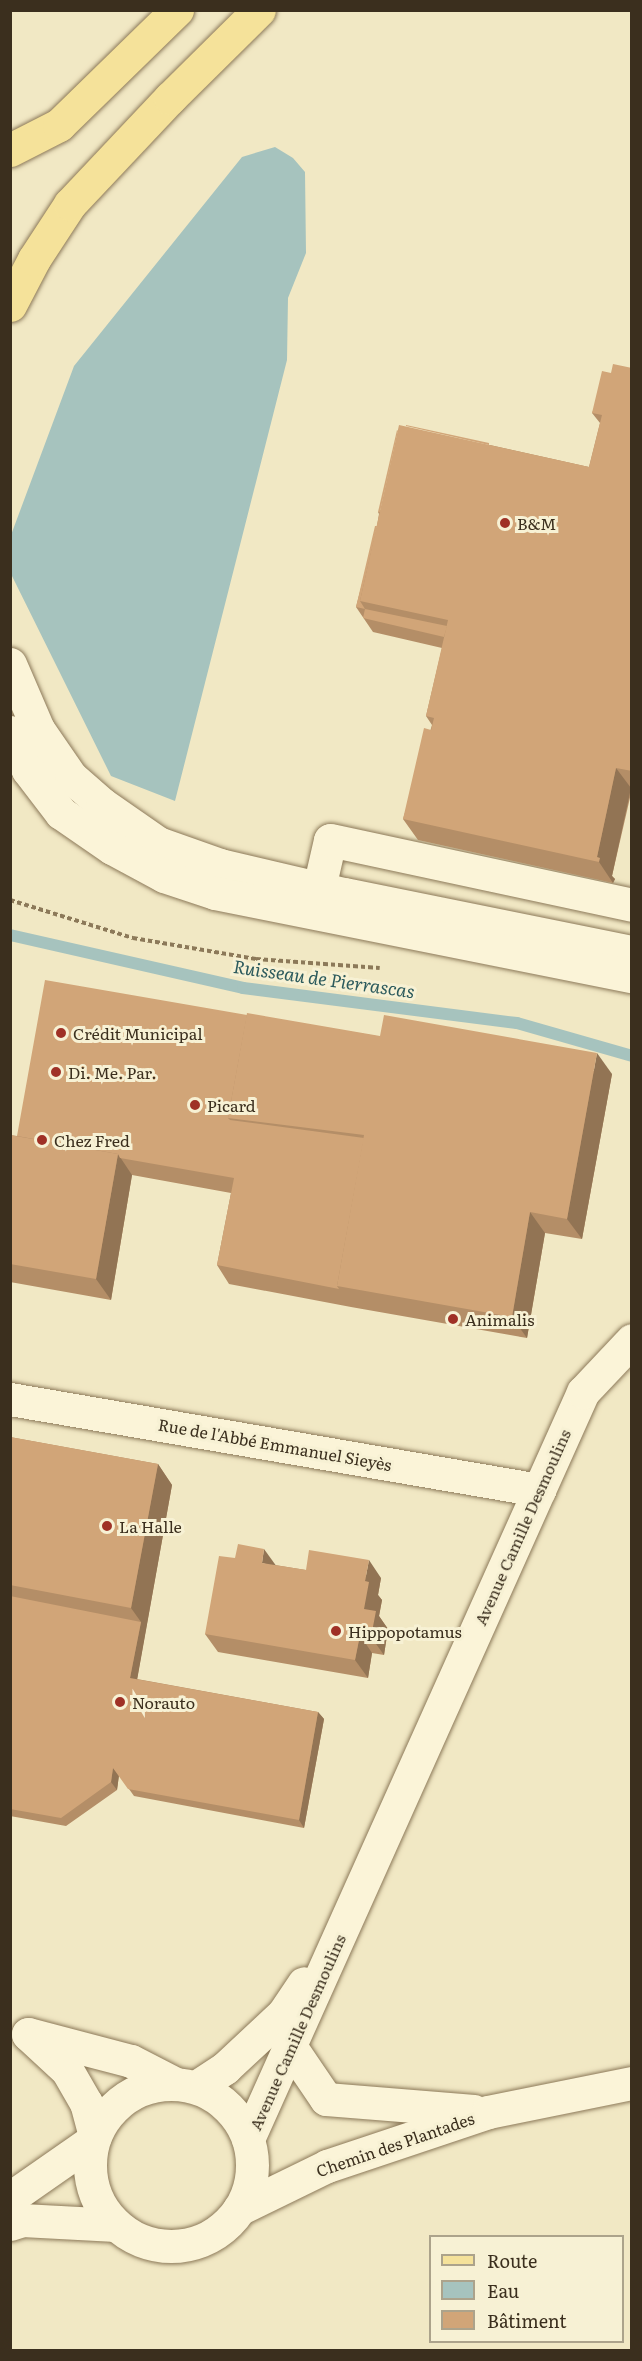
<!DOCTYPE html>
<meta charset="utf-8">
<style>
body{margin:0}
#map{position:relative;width:642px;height:2361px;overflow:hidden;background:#f1e8c4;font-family:Literata,serif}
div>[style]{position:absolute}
.water>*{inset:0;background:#a6c3be}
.stream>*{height:12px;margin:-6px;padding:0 6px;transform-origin:6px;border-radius:6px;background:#a6c3be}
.path>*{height:4px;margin-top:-2px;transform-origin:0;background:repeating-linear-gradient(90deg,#8c7959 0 4.5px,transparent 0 7.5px)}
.roads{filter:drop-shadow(0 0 2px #8c7959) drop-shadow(0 0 2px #8c7959)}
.minor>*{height:33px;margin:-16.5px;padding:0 16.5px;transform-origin:16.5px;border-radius:16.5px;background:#fbf4d8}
.minor>.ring{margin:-16.5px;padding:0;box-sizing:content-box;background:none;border:33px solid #fbf4d8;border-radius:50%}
.major>*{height:33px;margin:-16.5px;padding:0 16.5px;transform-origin:16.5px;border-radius:16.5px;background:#f5e29a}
.wall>*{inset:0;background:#b48e67}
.shaded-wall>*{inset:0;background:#927454}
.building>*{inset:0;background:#d1a578}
.dots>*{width:16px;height:16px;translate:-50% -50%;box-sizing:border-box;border:3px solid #f7f1d4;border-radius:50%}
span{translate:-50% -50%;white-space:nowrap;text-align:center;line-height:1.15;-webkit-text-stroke:6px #f7f1d4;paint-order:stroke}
.poi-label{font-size:16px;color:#3b2f1e}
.left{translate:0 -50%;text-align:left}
.street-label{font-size:16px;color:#3b2f1e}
.water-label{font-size:18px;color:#2c5a5c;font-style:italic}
.frame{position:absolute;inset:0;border:12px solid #3b2f1e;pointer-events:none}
.legend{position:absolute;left:429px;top:2235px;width:195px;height:108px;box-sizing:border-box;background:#f7f1d4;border:2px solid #aca38b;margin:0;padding:8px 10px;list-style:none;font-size:18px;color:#3b2f1e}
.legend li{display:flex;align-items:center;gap:12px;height:30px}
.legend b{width:30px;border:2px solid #aca38b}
</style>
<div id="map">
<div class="water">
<div style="clip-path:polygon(275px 147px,293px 158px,305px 172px,306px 253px,288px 298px,287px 360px,175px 801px,111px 776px,11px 574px,11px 535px,74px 366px,242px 157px)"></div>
</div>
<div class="stream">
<div style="left:10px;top:935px;width:239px;rotate:12.8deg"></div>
<div style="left:243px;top:988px;width:276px;rotate:7.3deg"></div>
<div style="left:517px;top:1023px;width:120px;rotate:16deg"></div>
</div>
<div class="path">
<div style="left:10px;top:900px;width:129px;rotate:17.2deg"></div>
<div style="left:133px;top:938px;width:125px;rotate:9.7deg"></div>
<div style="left:256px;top:959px;width:124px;rotate:4.2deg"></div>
</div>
<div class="roads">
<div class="minor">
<div style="left:10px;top:664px;width:71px;rotate:66.7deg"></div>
<div style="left:38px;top:729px;width:58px;rotate:55.5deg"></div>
<div style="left:71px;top:777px;width:41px;rotate:41.1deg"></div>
<div style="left:102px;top:804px;width:68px;rotate:34.9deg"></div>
<div style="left:158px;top:843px;width:66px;rotate:19.5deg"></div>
<div style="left:220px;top:865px;width:127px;rotate:13.2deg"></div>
<div style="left:344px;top:894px;width:294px;rotate:11.4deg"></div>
<div style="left:10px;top:732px;width:42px;rotate:64.7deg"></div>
<div style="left:28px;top:770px;width:54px;rotate:52.5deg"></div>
<div style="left:61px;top:813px;width:62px;rotate:34.5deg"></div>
<div style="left:112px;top:848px;width:59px;rotate:28.3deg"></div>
<div style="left:164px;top:876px;width:54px;rotate:18.4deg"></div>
<div style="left:215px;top:893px;width:425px;rotate:11.3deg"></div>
<div style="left:319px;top:888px;width:49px;rotate:-77.1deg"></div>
<div style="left:330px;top:840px;width:309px;rotate:12.1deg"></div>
<div style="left:10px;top:1399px;width:537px;rotate:9.76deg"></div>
<div style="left:290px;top:2046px;width:64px;rotate:55.8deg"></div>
<div style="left:326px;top:2099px;width:148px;rotate:4.6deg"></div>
<div class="ring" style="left:90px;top:2084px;width:129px;height:129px"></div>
<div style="left:196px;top:2087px;width:35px;rotate:-33deg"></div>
<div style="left:225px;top:2068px;width:79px;rotate:-43deg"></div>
<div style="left:283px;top:2014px;width:37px;rotate:-56deg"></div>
<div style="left:95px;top:2136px;width:34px;rotate:-105deg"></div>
<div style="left:86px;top:2103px;width:38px;rotate:-120deg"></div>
<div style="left:67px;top:2070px;width:53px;rotate:-137.3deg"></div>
<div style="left:28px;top:2034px;width:106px;rotate:14.7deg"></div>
<div style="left:131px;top:2061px;width:48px;rotate:27.1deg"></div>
<div style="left:248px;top:2139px;width:819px;rotate:-65.85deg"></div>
<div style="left:583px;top:1392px;width:71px;rotate:-46.7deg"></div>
<div style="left:10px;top:2198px;width:101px;rotate:-34.9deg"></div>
<div style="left:239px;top:2209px;width:98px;rotate:-26deg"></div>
<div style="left:327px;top:2166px;width:170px;rotate:-18.5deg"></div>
<div style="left:488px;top:2112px;width:147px;rotate:-11.4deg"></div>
<div style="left:10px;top:2224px;width:13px;rotate:-18deg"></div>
<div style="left:22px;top:2220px;width:94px;rotate:3deg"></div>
</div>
<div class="major">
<div style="left:10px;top:150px;width:55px;rotate:-27deg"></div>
<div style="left:59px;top:125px;width:165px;rotate:-44.3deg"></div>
<div style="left:10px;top:305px;width:52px;rotate:-62.4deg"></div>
<div style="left:34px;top:259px;width:66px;rotate:-56.8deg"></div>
<div style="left:70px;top:204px;width:146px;rotate:-46.7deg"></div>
<div style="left:170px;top:98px;width:125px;rotate:-44.7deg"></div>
</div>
</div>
<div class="wall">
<div style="clip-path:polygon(632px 368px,632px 789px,612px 876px,615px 879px,613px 883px,418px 840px,403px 819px,432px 725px,426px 716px,442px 648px,373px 632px,356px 607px,377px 526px,379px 514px,378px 512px,490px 445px,589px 467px,600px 423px,592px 413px,611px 373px)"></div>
<div style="clip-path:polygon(247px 1015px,612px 1074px,582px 1239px,545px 1233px,527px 1338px,351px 1307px,229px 1284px,217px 1265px,231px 1193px,132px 1175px,111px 1300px,10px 1282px,10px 1135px,17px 1136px)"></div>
<div style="clip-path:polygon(10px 1437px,158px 1464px,172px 1485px,137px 1679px,318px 1712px,324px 1719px,304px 1828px,134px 1796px,119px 1775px,117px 1790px,66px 1826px,10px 1816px)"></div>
<div style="clip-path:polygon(275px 1565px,306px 1570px,381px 1578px,378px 1595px,382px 1600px,379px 1616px,388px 1629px,384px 1655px,372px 1653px,368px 1678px,218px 1652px,205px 1634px)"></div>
</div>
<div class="shaded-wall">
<div style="clip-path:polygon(616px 768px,631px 788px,612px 876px,615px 879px,613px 883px,599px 862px,597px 857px)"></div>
<div style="clip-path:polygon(597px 1053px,612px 1074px,582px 1239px,567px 1219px)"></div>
<div style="clip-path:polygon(118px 1154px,132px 1175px,111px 1300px,96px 1279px)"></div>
<div style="clip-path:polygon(530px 1212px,545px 1233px,527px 1338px,512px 1317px)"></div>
<div style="clip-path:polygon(158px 1464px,172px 1485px,136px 1686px,130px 1678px,141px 1622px,131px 1608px)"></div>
<div style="clip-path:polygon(264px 1549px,277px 1567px,262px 1563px)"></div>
<div style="clip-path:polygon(369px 1560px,381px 1578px,378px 1595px,382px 1600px,379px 1616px,388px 1629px,384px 1655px,371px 1637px,364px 1609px,365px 1581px)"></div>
<div style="clip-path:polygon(360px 1635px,372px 1653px,368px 1678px,355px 1660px)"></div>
<div style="clip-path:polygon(318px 1712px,324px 1719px,304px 1828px,299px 1820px)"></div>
<div style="clip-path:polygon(113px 1768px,119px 1775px,117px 1790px,111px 1782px)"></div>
</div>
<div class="building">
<div style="clip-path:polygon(613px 364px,632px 368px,632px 771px,616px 768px,597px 857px,600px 858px,599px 862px,403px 819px,424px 728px,431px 730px,434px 718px,426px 716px,448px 620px,360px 601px,399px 425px,589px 467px,602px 415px,592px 413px,602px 371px,611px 373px)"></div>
<div style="clip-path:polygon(406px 425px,489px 443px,489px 445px,406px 426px)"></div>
<div style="clip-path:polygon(397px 430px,398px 431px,380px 512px,378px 512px)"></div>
<div style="clip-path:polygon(375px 526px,377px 526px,360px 601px,365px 609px,356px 607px)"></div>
<div style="clip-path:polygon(365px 609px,447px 626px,444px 637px,363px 618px)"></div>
<div style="clip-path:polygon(45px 980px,247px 1015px,228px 1118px,230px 1120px,364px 1138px,337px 1286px,339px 1289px,217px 1265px,234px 1178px,120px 1158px,118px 1154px,17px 1136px)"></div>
<div style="clip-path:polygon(247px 1013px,380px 1036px,384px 1015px,597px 1053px,567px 1219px,530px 1212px,512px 1317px,337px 1286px,364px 1135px,228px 1118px)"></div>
<div style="clip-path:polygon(10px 1135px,118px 1154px,96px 1279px,10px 1264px)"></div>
<div style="clip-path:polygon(10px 1437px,158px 1464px,131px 1608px,10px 1585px)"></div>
<div style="clip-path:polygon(238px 1544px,264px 1549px,262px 1563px,306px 1570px,309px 1550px,369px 1560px,365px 1581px,369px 1582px,364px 1609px,376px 1611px,371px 1637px,360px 1635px,355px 1660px,205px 1634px,219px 1556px,235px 1558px)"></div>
<div style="clip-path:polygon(10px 1596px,141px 1622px,130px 1678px,318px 1712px,299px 1820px,128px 1789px,113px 1768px,111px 1782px,61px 1818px,10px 1809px)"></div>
</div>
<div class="dots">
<div style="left:505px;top:523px;background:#9f3126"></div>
<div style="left:61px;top:1033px;background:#9f3126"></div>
<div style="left:56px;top:1072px;background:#9f3126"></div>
<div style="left:195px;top:1105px;background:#9f3126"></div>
<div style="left:42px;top:1140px;background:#9f3126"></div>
<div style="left:453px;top:1319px;background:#9f3126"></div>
<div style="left:107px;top:1526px;background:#9f3126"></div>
<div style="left:336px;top:1631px;background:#9f3126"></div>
<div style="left:120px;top:1702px;background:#9f3126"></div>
</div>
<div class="poi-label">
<span class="left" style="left:517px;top:523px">B&amp;M</span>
<span class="left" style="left:73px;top:1033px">Crédit Municipal</span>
<span class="left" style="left:68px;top:1072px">Di. Me. Par.</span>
<span class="left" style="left:207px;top:1105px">Picard</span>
<span class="left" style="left:54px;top:1140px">Chez Fred</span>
<span class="left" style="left:465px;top:1319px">Animalis</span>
<span class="left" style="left:119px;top:1526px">La Halle</span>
<span class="left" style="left:348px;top:1631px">Hippopotamus</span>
<span class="left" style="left:132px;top:1702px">Norauto</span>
</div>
<div class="street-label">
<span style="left:275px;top:1444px;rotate:10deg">Rue de l'Abbé Emmanuel Sieyès</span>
<span style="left:522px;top:1527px;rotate:-66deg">Avenue Camille Desmoulins</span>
<span style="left:297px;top:2032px;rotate:-66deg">Avenue Camille Desmoulins</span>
<span style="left:395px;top:2144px;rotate:-19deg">Chemin des Plantades</span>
</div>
<div class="water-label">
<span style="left:324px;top:979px;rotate:8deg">Ruisseau de Pierrascas</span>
</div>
<div class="frame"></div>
<ul class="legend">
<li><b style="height:8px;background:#f5e29a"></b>Route</li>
<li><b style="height:16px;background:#a6c3be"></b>Eau</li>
<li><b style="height:16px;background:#d1a578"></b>Bâtiment</li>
</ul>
</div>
